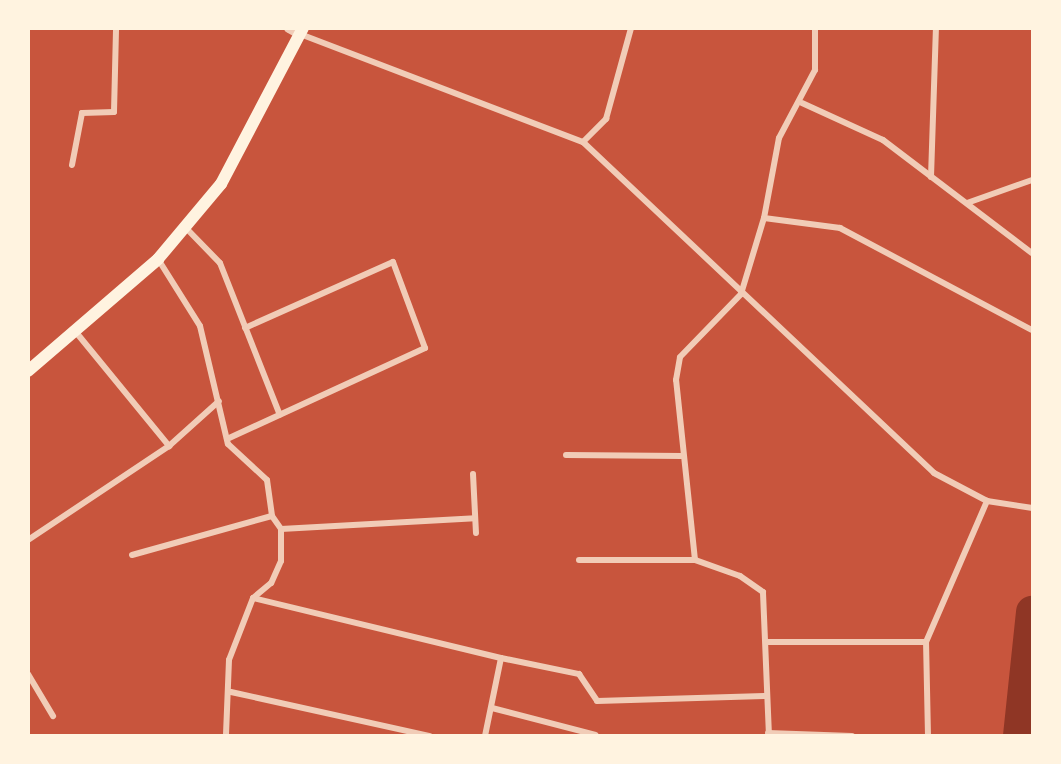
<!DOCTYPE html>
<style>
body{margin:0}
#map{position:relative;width:1061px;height:764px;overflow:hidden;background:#c8553d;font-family:"DejaVu Sans",sans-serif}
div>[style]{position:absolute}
.river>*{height:32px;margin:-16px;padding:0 16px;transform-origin:16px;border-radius:16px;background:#8f3625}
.minor>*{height:6px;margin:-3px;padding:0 3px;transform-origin:3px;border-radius:3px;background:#f1ccb7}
.tertiary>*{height:10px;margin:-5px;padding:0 5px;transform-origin:5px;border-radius:5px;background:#f1ccb7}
.secondary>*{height:12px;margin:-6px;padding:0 6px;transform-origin:6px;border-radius:6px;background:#fff3e0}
span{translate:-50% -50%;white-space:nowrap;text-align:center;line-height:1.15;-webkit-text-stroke:5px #fff3e0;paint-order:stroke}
.frame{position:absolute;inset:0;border:30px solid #fff3e0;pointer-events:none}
</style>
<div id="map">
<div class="river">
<div style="left:1019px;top:736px;width:125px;rotate:-84deg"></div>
</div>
<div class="minor">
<div style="left:300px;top:34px;width:303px;rotate:20.9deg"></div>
<div style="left:583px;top:142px;width:482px;rotate:43.3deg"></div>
<div style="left:934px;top:473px;width:60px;rotate:27.8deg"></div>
<div style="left:987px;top:501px;width:46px;rotate:8.8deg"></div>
<div style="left:802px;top:103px;width:89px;rotate:24.6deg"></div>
<div style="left:883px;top:140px;width:187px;rotate:37.2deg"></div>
<div style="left:583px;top:142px;width:33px;rotate:-45deg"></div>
<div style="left:606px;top:119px;width:94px;rotate:-74.6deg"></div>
<div style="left:72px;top:165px;width:53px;rotate:-79.1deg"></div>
<div style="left:82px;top:113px;width:32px;rotate:-2deg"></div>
<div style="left:114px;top:112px;width:84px;rotate:-88.6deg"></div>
<div style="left:931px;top:177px;width:149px;rotate:-88.1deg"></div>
<div style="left:967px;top:203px;width:69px;rotate:-19.5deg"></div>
<div style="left:764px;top:218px;width:77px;rotate:7.5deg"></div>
<div style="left:840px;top:228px;width:217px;rotate:28deg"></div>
<div style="left:185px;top:227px;width:50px;rotate:45.8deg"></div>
<div style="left:220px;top:263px;width:163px;rotate:68.5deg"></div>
<div style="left:158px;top:259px;width:79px;rotate:57.9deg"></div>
<div style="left:200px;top:326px;width:121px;rotate:76.7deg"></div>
<div style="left:228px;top:444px;width:53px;rotate:42.7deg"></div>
<div style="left:267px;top:480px;width:36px;rotate:82deg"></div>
<div style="left:272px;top:516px;width:16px;rotate:55deg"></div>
<div style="left:281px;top:529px;width:32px;rotate:90deg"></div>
<div style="left:281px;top:561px;width:24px;rotate:114deg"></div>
<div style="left:271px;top:583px;width:23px;rotate:140deg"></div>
<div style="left:253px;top:598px;width:66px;rotate:111.2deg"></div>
<div style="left:229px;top:660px;width:76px;rotate:92.3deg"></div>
<div style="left:75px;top:331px;width:149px;rotate:50.7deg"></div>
<div style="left:227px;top:439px;width:218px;rotate:-24.7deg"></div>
<div style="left:425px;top:348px;width:92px;rotate:-110.4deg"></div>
<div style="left:393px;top:262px;width:162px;rotate:156deg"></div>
<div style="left:566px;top:455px;width:116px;rotate:0.5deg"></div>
<div style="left:473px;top:474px;width:59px;rotate:87.1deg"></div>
<div style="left:281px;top:529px;width:194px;rotate:-3.2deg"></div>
<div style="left:28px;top:540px;width:169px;rotate:-33.7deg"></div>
<div style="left:169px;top:446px;width:67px;rotate:-42deg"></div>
<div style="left:132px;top:555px;width:145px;rotate:-15.6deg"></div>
<div style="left:579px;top:560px;width:116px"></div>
<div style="left:253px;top:598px;width:255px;rotate:13.6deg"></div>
<div style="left:501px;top:658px;width:80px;rotate:101.6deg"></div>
<div style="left:768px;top:642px;width:158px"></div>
<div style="left:501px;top:658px;width:80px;rotate:11.6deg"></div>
<div style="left:579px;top:674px;width:32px;rotate:56deg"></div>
<div style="left:597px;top:701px;width:169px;rotate:-1.7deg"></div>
<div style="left:28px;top:674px;width:49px;rotate:59.2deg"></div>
<div style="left:231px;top:692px;width:204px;rotate:12.5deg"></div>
<div style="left:492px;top:708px;width:107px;rotate:14.6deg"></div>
<div style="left:768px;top:733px;width:84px;rotate:2deg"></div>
<div style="left:769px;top:736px;width:144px;rotate:-92.4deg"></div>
<div style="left:763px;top:592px;width:28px;rotate:-145deg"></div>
<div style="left:740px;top:576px;width:48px;rotate:-160.4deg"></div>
<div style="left:695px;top:560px;width:181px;rotate:-96deg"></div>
<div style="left:676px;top:380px;width:23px;rotate:-80deg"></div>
<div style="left:680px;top:357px;width:88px;rotate:-45.9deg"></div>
<div style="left:741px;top:294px;width:79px;rotate:-73.2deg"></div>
<div style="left:764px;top:218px;width:81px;rotate:-79.4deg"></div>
<div style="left:779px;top:138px;width:77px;rotate:-62.1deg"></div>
<div style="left:815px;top:70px;width:42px;rotate:-90deg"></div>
<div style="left:928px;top:736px;width:94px;rotate:-91.2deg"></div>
<div style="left:926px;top:642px;width:154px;rotate:-66.6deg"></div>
</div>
<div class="tertiary">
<div style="left:289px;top:28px;width:13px;rotate:29deg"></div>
</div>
<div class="secondary">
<div style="left:28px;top:371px;width:172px;rotate:-40.7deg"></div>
<div style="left:158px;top:259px;width:98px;rotate:-50deg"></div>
<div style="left:221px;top:184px;width:176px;rotate:-62.3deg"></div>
</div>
<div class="frame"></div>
</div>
